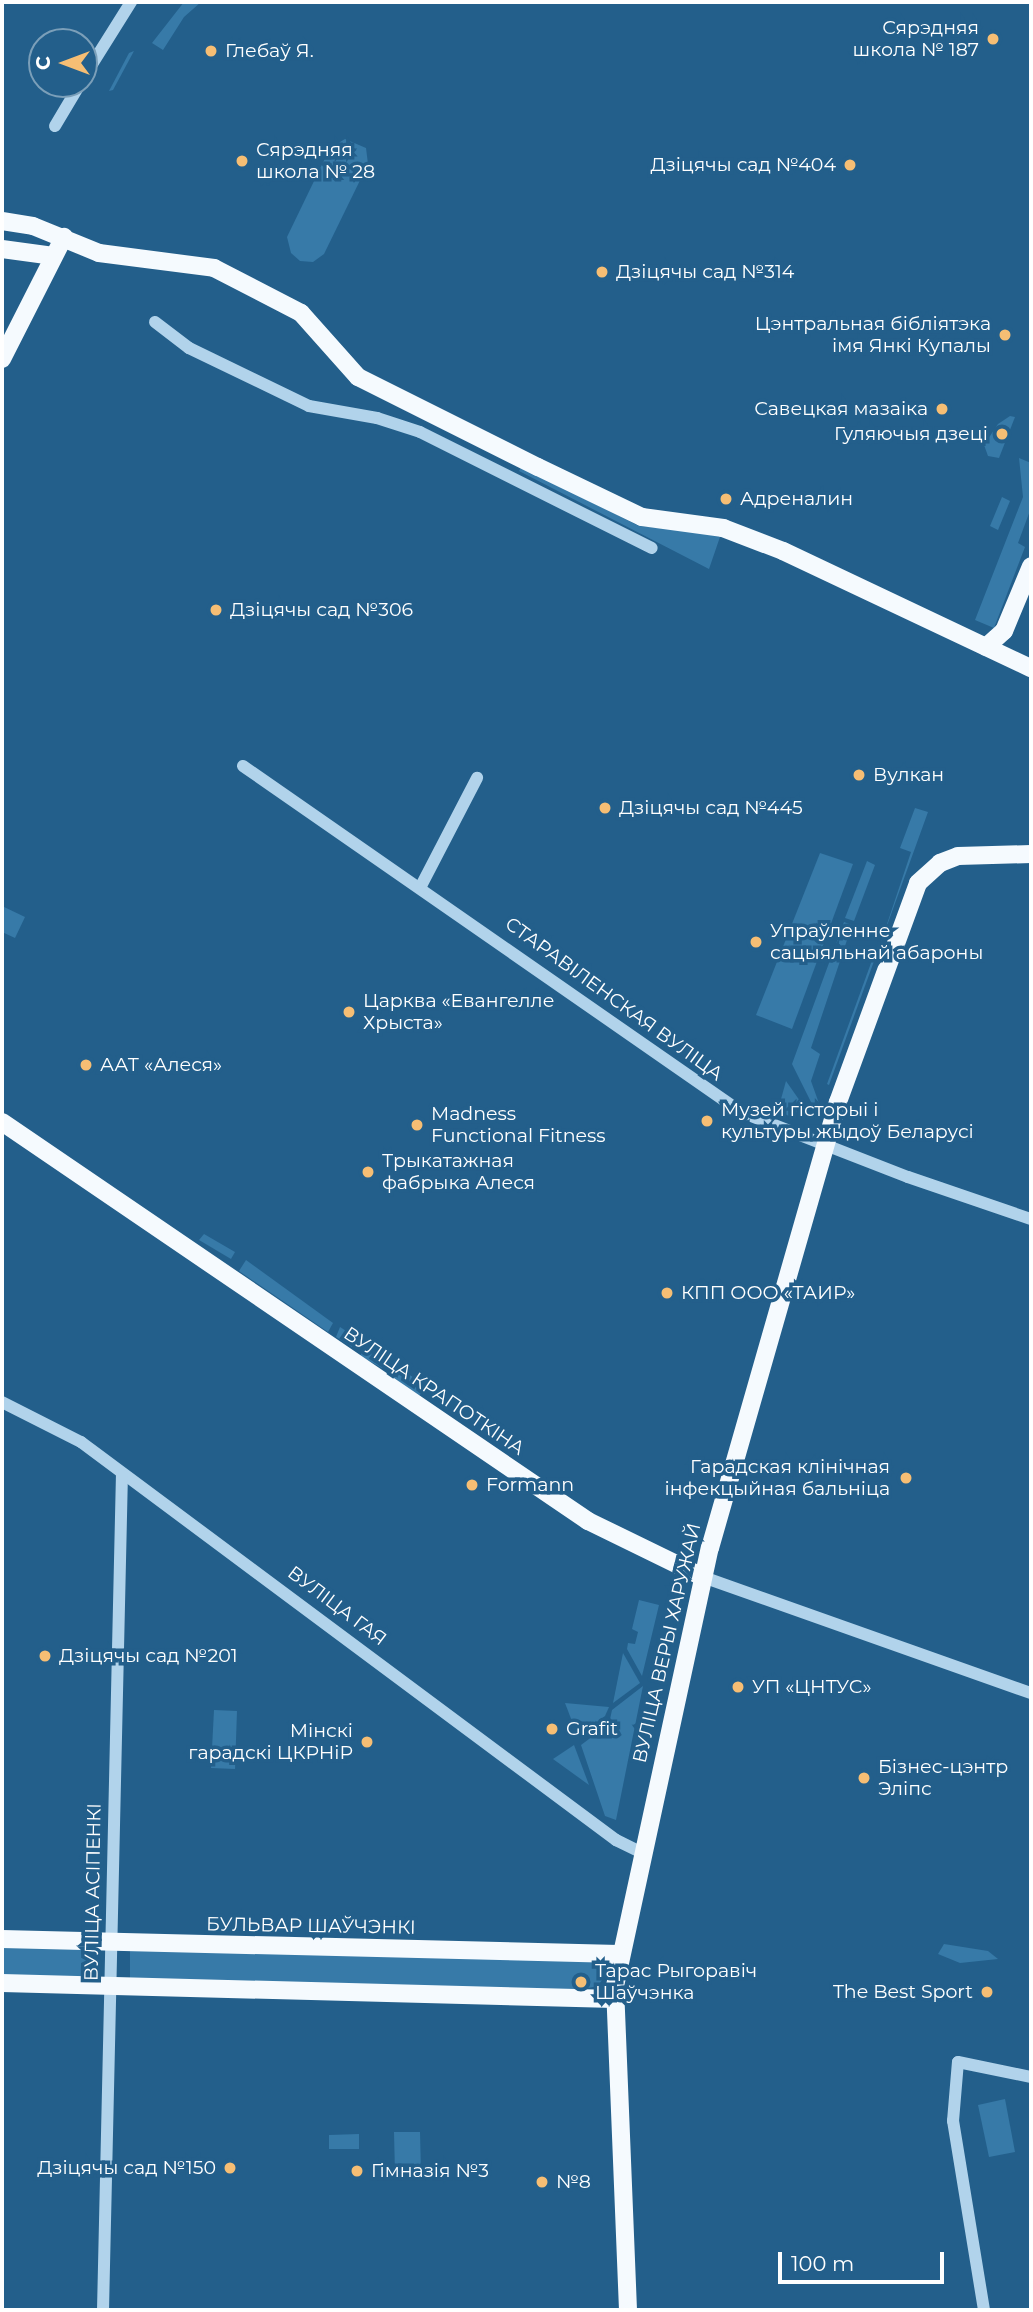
<!DOCTYPE html>
<meta charset="utf-8">
<style>
body{margin:0}
#map{position:relative;width:1033px;height:2312px;overflow:hidden;background:#235f8b;font-family:Montserrat,sans-serif}
div>[style]{position:absolute}
.green>*{inset:0;background:#377aa8}
.minor>*{height:12px;margin:-6px;padding:0 6px;transform-origin:6px;border-radius:6px;background:#b1d3eb}
.major>*{height:18px;margin:-9px;padding:0 9px;transform-origin:9px;border-radius:9px;background:#f5fafe}
.dots>*{width:19px;height:19px;translate:-50% -50%;box-sizing:border-box;border:4px solid #235f8b;border-radius:50%}
span{translate:-50% -50%;white-space:nowrap;text-align:center;line-height:1.15;-webkit-text-stroke:7px #235f8b;paint-order:stroke}
.poi-label{font-size:19px;color:#fff}
.right{translate:-100% -50%;text-align:right}
.left{translate:0 -50%;text-align:left}
.street-label{font-size:19px;color:#fff}
.frame{position:absolute;inset:0;border:4px solid #fff;pointer-events:none}
.north{position:absolute;left:28px;top:28px;width:70px;height:70px;box-sizing:border-box;background:#235f8b;border:2px solid #7b9fb9;border-radius:50%;rotate:270deg;font-size:19px;font-weight:700;line-height:28px;text-align:center;color:#fff}
.north::after{content:'';display:block;margin:auto;width:24px;height:32px;background:#f6be74;clip-path:polygon(50% 0,100% 100%,50% 72%,0 100%)}
.scale{position:absolute;left:778px;top:2252px;width:166px;height:32px;box-sizing:border-box;border:4px solid #fff;border-top:0;padding-left:9px;font-size:21px;line-height:24px;white-space:nowrap;color:#fff;-webkit-text-stroke:5px #235f8b;paint-order:stroke}
</style>
<div id="map">
<div class="green">
<div style="clip-path:polygon(184px 2px,201px 2px,184px 17px,163px 50px,152px 43px)"></div>
<div style="clip-path:polygon(134px 51px,113px 90px,109px 91px,129px 53px)"></div>
<div style="clip-path:polygon(345px 139px,366px 148px,368px 164px,324px 254px,313px 262px,300px 261px,291px 253px,287px 237px,330px 148px)"></div>
<div style="clip-path:polygon(1010px 416px,1015px 417px,999px 458px,988px 456px,984px 445px,998px 424px)"></div>
<div style="clip-path:polygon(1019px 458px,1031px 463px,1031px 508px,1018px 543px,1025px 547px,994px 628px,975px 620px,1023px 497px)"></div>
<div style="clip-path:polygon(521px 467px,639px 526px,721px 534px,709px 569px,519px 471px)"></div>
<div style="clip-path:polygon(1002px 497px,1010px 501px,998px 530px,990px 526px)"></div>
<div style="clip-path:polygon(915px 808px,928px 812px,880px 945px,911px 852px,900px 848px)"></div>
<div style="clip-path:polygon(820px 853px,853px 864px,792px 1029px,756px 1015px)"></div>
<div style="clip-path:polygon(867px 861px,875px 865px,854px 921px,845px 918px)"></div>
<div style="clip-path:polygon(2px 906px,25px 917px,15px 938px,2px 932px)"></div>
<div style="clip-path:polygon(844px 922px,852px 925px,811px 1048px,820px 1054px,811px 1081px,821px 1109px,818px 1116px,792px 1064px)"></div>
<div style="clip-path:polygon(875px 952px,877px 953px,829px 1085px,827px 1084px)"></div>
<div style="clip-path:polygon(786px 1081px,800px 1101px,794px 1119px,778px 1110px)"></div>
<div style="clip-path:polygon(204px 1234px,235px 1252px,231px 1259px,199px 1240px)"></div>
<div style="clip-path:polygon(246px 1260px,333px 1323px,328px 1332px,239px 1271px)"></div>
<div style="clip-path:polygon(340px 1327px,357px 1338px,352px 1347px,336px 1337px)"></div>
<div style="clip-path:polygon(366px 1346px,388px 1358px,382px 1368px,360px 1356px)"></div>
<div style="clip-path:polygon(398px 1367px,426px 1386px,419px 1396px,392px 1377px)"></div>
<div style="clip-path:polygon(639px 1600px,659px 1605px,642px 1676px,627px 1649px,628px 1643px,635px 1644px,638px 1632px,632px 1629px)"></div>
<div style="clip-path:polygon(623px 1653px,640px 1683px,613px 1703px)"></div>
<div style="clip-path:polygon(643px 1686px,616px 1820px,605px 1816px,581px 1745px,609px 1724px,612px 1710px)"></div>
<div style="clip-path:polygon(565px 1703px,609px 1707px,605px 1716px,578px 1737px)"></div>
<div style="clip-path:polygon(214px 1710px,237px 1711px,235px 1769px,211px 1768px)"></div>
<div style="clip-path:polygon(574px 1745px,589px 1785px,553px 1759px)"></div>
<div style="clip-path:polygon(944px 1944px,988px 1951px,998px 1959px,960px 1963px,938px 1954px)"></div>
<div style="clip-path:polygon(2px 1946px,92px 1949px,91px 1977px,2px 1975px)"></div>
<div style="clip-path:polygon(130px 1949px,597px 1961px,604px 1977px,598px 1986px,578px 1990px,130px 1979px)"></div>
<div style="clip-path:polygon(1005px 2099px,1015px 2152px,989px 2157px,978px 2105px)"></div>
<div style="clip-path:polygon(394px 2132px,420px 2132px,421px 2173px,395px 2174px)"></div>
<div style="clip-path:polygon(359px 2134px,359px 2149px,329px 2149px,329px 2135px)"></div>
</div>
<div class="minor">
<div style="left:84px;top:77px;width:89px;rotate:-57.9deg"></div>
<div style="left:55px;top:126px;width:49px;rotate:-59.2deg"></div>
<div style="left:155px;top:322px;width:43px;rotate:37.4deg"></div>
<div style="left:189px;top:348px;width:133px;rotate:25.8deg"></div>
<div style="left:309px;top:406px;width:69px;rotate:10deg"></div>
<div style="left:377px;top:418px;width:45px;rotate:18deg"></div>
<div style="left:420px;top:432px;width:259px;rotate:26.6deg"></div>
<div style="left:243px;top:766px;width:606px;rotate:34.79deg"></div>
<div style="left:741px;top:1112px;width:179px;rotate:21.3deg"></div>
<div style="left:908px;top:1177px;width:130px;rotate:18.9deg"></div>
<div style="left:421px;top:886px;width:122px;rotate:-62.6deg"></div>
<div style="left:2px;top:1402px;width:89px;rotate:26.9deg"></div>
<div style="left:81px;top:1442px;width:667px;rotate:36.65deg"></div>
<div style="left:616px;top:1840px;width:28px;rotate:26deg"></div>
<div style="left:703px;top:1577px;width:348px;rotate:19.5deg"></div>
<div style="left:103px;top:2310px;width:835px;rotate:-88.7deg"></div>
<div style="left:984px;top:2310px;width:192px;rotate:-99.3deg"></div>
<div style="left:953px;top:2121px;width:59px;rotate:-85.2deg"></div>
<div style="left:958px;top:2062px;width:75px;rotate:11.6deg"></div>
</div>
<div class="major">
<div style="left:2px;top:221px;width:31px;rotate:9deg"></div>
<div style="left:33px;top:226px;width:71px;rotate:22.2deg"></div>
<div style="left:99px;top:253px;width:116px;rotate:7.4deg"></div>
<div style="left:214px;top:268px;width:98px;rotate:27.3deg"></div>
<div style="left:301px;top:313px;width:86px;rotate:48.3deg"></div>
<div style="left:358px;top:377px;width:201px;rotate:26.6deg"></div>
<div style="left:538px;top:467px;width:115px;rotate:25.7deg"></div>
<div style="left:642px;top:517px;width:82px;rotate:7.7deg"></div>
<div style="left:723px;top:528px;width:64px;rotate:21deg"></div>
<div style="left:783px;top:551px;width:274px;rotate:25.3deg"></div>
<div style="left:2px;top:249px;width:52px;rotate:7.7deg"></div>
<div style="left:2px;top:359px;width:137px;rotate:-63.1deg"></div>
<div style="left:986px;top:647px;width:24px;rotate:-42deg"></div>
<div style="left:1004px;top:631px;width:70px;rotate:-67.4deg"></div>
<div style="left:2px;top:1122px;width:709px;rotate:34.25deg"></div>
<div style="left:588px;top:1521px;width:128px;rotate:26deg"></div>
<div style="left:2px;top:1939px;width:617px;rotate:1.39deg"></div>
<div style="left:2px;top:1983px;width:613px;rotate:1.5deg"></div>
<div style="left:628px;top:2310px;width:324px;rotate:-92.3deg"></div>
<div style="left:615px;top:1986px;width:448px;rotate:-77.8deg"></div>
<div style="left:710px;top:1548px;width:464px;rotate:-74deg"></div>
<div style="left:838px;top:1102px;width:233px;rotate:-69.9deg"></div>
<div style="left:918px;top:883px;width:30px;rotate:-42deg"></div>
<div style="left:940px;top:863px;width:19px;rotate:-21deg"></div>
<div style="left:958px;top:856px;width:73px;rotate:-1.6deg"></div>
</div>
<div class="dots">
<div style="left:993px;top:39px;background:#f6be74"></div>
<div style="left:211px;top:51px;background:#f6be74"></div>
<div style="left:242px;top:161px;background:#f6be74"></div>
<div style="left:850px;top:165px;background:#f6be74"></div>
<div style="left:602px;top:272px;background:#f6be74"></div>
<div style="left:1005px;top:335px;background:#f6be74"></div>
<div style="left:942px;top:409px;background:#f6be74"></div>
<div style="left:1002px;top:434px;background:#f6be74"></div>
<div style="left:726px;top:499px;background:#f6be74"></div>
<div style="left:216px;top:610px;background:#f6be74"></div>
<div style="left:859px;top:775px;background:#f6be74"></div>
<div style="left:605px;top:808px;background:#f6be74"></div>
<div style="left:756px;top:942px;background:#f6be74"></div>
<div style="left:349px;top:1012px;background:#f6be74"></div>
<div style="left:86px;top:1065px;background:#f6be74"></div>
<div style="left:707px;top:1121px;background:#f6be74"></div>
<div style="left:417px;top:1125px;background:#f6be74"></div>
<div style="left:368px;top:1172px;background:#f6be74"></div>
<div style="left:667px;top:1293px;background:#f6be74"></div>
<div style="left:906px;top:1478px;background:#f6be74"></div>
<div style="left:472px;top:1485px;background:#f6be74"></div>
<div style="left:45px;top:1656px;background:#f6be74"></div>
<div style="left:738px;top:1687px;background:#f6be74"></div>
<div style="left:552px;top:1729px;background:#f6be74"></div>
<div style="left:367px;top:1742px;background:#f6be74"></div>
<div style="left:864px;top:1778px;background:#f6be74"></div>
<div style="left:581px;top:1982px;background:#f6be74"></div>
<div style="left:987px;top:1992px;background:#f6be74"></div>
<div style="left:230px;top:2168px;background:#f6be74"></div>
<div style="left:357px;top:2171px;background:#f6be74"></div>
<div style="left:542px;top:2182px;background:#f6be74"></div>
</div>
<div class="poi-label">
<span class="right" style="left:979px;top:39px">Сярэдняя<br>школа № 187</span>
<span class="left" style="left:225px;top:51px">Глебаў Я.</span>
<span class="left" style="left:256px;top:161px">Сярэдняя<br>школа № 28</span>
<span class="right" style="left:836px;top:165px">Дзіцячы сад №404</span>
<span class="left" style="left:616px;top:272px">Дзіцячы сад №314</span>
<span class="right" style="left:991px;top:335px">Цэнтральная бібліятэка<br>імя Янкі Купалы</span>
<span class="right" style="left:928px;top:409px">Савецкая мазаіка</span>
<span class="right" style="left:988px;top:434px">Гуляючыя дзеці</span>
<span class="left" style="left:740px;top:499px">Адреналин</span>
<span class="left" style="left:230px;top:610px">Дзіцячы сад №306</span>
<span class="left" style="left:873px;top:775px">Вулкан</span>
<span class="left" style="left:619px;top:808px">Дзіцячы сад №445</span>
<span class="left" style="left:770px;top:942px">Упраўленне<br>сацыяльнай абароны</span>
<span class="left" style="left:363px;top:1012px">Царква «Евангелле<br>Хрыста»</span>
<span class="left" style="left:100px;top:1065px">ААТ «Алеся»</span>
<span class="left" style="left:721px;top:1121px">Музей гісторыі і<br>культуры жыдоў Беларусі</span>
<span class="left" style="left:431px;top:1125px">Madness<br>Functional Fitness</span>
<span class="left" style="left:382px;top:1172px">Трыкатажная<br>фабрыка Алеся</span>
<span class="left" style="left:681px;top:1293px">КПП ООО «ТАИР»</span>
<span class="right" style="left:890px;top:1478px">Гарадская клінічная<br>інфекцыйная бальніца</span>
<span class="left" style="left:486px;top:1485px">Formann</span>
<span class="left" style="left:59px;top:1656px">Дзіцячы сад №201</span>
<span class="left" style="left:752px;top:1687px">УП «ЦНТУС»</span>
<span class="left" style="left:566px;top:1729px">Grafit</span>
<span class="right" style="left:353px;top:1742px">Мінскі<br>гарадскі ЦКРНіР</span>
<span class="left" style="left:878px;top:1778px">Бізнес-цэнтр<br>Эліпс</span>
<span class="left" style="left:595px;top:1982px">Тарас Рыгоравіч<br>Шаўчэнка</span>
<span class="right" style="left:973px;top:1992px">The Best Sport</span>
<span class="right" style="left:216px;top:2168px">Дзіцячы сад №150</span>
<span class="left" style="left:371px;top:2171px">Гімназія №3</span>
<span class="left" style="left:556px;top:2182px">№8</span>
</div>
<div class="street-label">
<span style="left:614px;top:999px;rotate:36deg">СТАРАВІЛЕНСКАЯ ВУЛІЦА</span>
<span style="left:434px;top:1391px;rotate:34deg">ВУЛІЦА КРАПОТКІНА</span>
<span style="left:337px;top:1606px;rotate:37deg">ВУЛІЦА ГАЯ</span>
<span style="left:667px;top:1643px;rotate:-77deg">ВУЛІЦА ВЕРЫ ХАРУЖАЙ</span>
<span style="left:93px;top:1892px;rotate:-89deg">ВУЛІЦА АСІПЕНКІ</span>
<span style="left:311px;top:1926px;rotate:1deg">БУЛЬВАР ШАЎЧЭНКІ</span>
</div>
<div class="frame"></div>
<div class="north">С</div>
<div class="scale">100 m</div>
</div>
